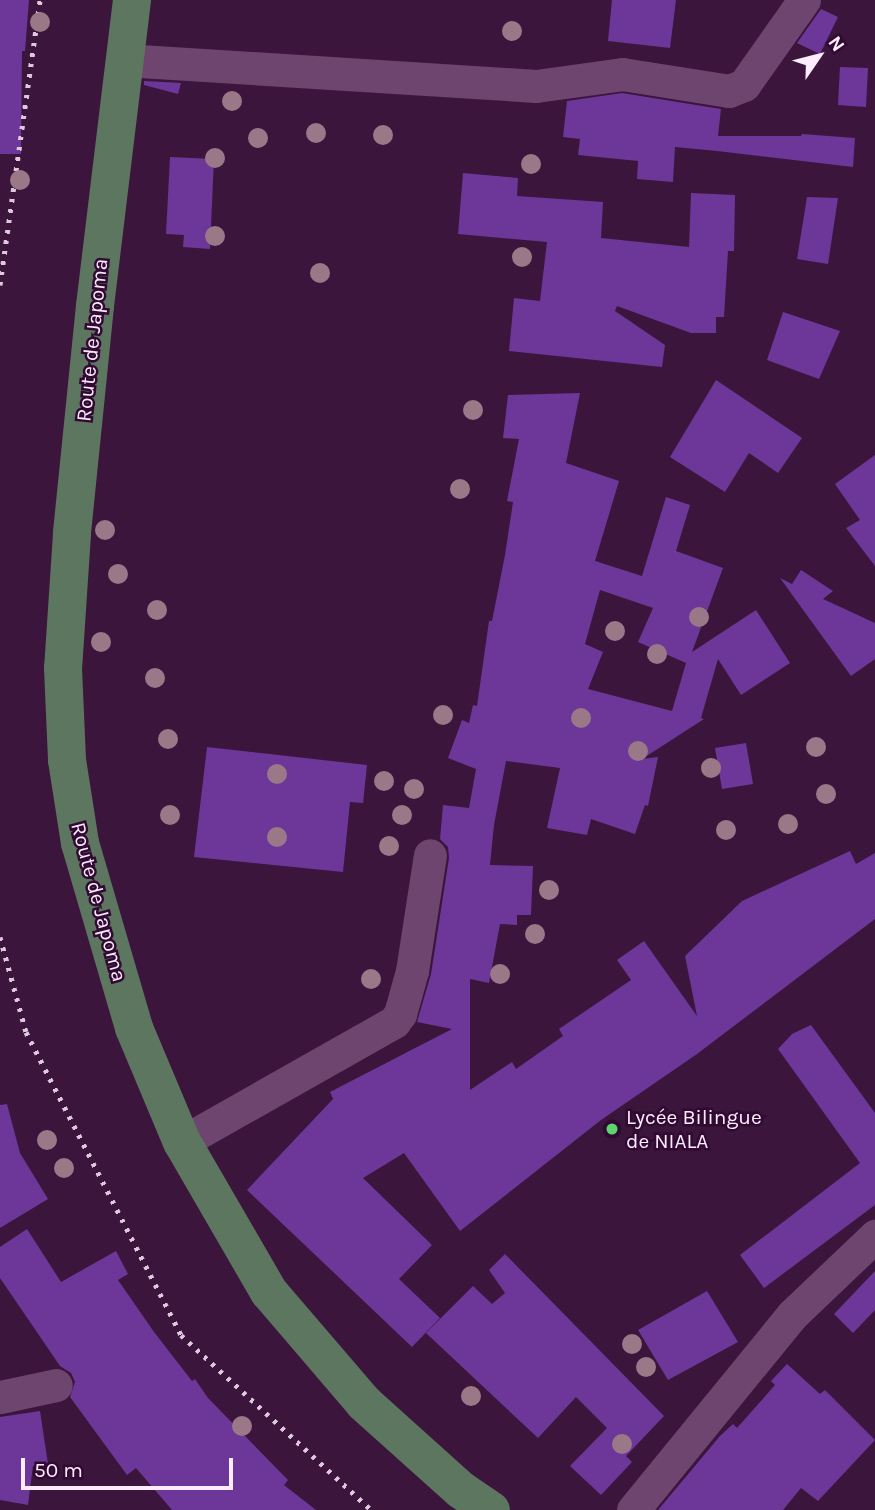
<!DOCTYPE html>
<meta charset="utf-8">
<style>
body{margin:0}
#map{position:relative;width:875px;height:1510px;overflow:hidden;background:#3b153c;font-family:Karla,sans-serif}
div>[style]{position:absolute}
.building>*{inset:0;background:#6c3799}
.minor>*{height:33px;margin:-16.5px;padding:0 16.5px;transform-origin:16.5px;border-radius:16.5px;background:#6e456f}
.primary>*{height:38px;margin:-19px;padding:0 19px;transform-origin:19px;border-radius:19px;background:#5c7660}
.rail>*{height:5px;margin-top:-2.5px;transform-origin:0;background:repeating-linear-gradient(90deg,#dec8de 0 3.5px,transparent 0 10.5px)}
.trees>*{width:20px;height:20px;margin:-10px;border-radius:50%;background:#9b7887}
.dots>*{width:19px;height:19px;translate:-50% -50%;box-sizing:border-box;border:4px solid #300a32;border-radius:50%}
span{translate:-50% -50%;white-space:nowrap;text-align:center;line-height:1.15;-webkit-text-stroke:5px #300a32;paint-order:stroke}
.street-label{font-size:21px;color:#feebfe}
.poi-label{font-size:21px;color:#feebfe}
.left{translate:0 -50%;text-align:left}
.north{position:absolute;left:784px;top:21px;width:70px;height:70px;-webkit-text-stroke:5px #300a32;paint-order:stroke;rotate:55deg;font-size:19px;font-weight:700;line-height:28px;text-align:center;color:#feebfe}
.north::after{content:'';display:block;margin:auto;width:24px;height:32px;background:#feebfe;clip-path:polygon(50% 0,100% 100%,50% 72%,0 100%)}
.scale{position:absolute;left:21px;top:1458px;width:212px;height:32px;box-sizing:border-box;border:4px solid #feebfe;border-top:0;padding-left:9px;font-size:21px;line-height:24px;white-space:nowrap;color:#feebfe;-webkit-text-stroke:5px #300a32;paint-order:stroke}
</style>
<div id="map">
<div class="building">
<div style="clip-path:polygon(0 0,29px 0,25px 51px,22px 51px,21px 154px,0 154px)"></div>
<div style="clip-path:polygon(612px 0,676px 0,670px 48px,608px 41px)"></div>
<div style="clip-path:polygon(821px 9px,838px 17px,820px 54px,797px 43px)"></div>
<div style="clip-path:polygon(840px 67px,868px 68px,866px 107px,838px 105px)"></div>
<div style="clip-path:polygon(144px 81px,181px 83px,178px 94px,144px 85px)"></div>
<div style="clip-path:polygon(622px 93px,721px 109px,718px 136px,801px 136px,802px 134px,855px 138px,853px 167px,717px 151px,717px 147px,717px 151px,675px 147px,673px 182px,637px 179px,638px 161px,578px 155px,580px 139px,563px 137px,567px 101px)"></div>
<div style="clip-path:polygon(170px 157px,214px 159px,210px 249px,183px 247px,184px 235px,166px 234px)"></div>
<div style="clip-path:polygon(463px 173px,518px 178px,517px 196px,603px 202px,601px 238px,689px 247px,691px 193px,735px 195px,734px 251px,728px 251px,724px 317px,716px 317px,716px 333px,691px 333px,617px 306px,615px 311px,665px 345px,662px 367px,509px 351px,514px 298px,540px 301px,547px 242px,458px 234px)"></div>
<div style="clip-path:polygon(807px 197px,838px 198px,828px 264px,797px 259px)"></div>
<div style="clip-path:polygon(783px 312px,840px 331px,819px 379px,767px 360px)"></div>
<div style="clip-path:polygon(716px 380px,802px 438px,778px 473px,749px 453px,725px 492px,670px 457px)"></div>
<div style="clip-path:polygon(evenodd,580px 393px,566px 463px,619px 481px,595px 561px,642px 576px,666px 497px,690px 505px,676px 551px,723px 568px,692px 652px,756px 610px,790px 663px,741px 695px,718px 659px,701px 718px,704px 719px,642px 759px,658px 757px,648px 806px,645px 805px,635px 834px,591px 819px,587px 835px,547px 828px,560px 768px,506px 761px,494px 825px,490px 865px,533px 866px,531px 915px,517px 915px,517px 925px,500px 924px,489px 983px,470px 979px,470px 1090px,512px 1062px,516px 1069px,563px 1036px,559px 1029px,631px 980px,617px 960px,644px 941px,697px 1016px,685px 956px,742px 901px,850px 851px,856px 864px,875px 853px,875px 919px,697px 1054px,601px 1120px,460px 1231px,404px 1153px,363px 1178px,432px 1245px,399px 1279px,440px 1318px,412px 1347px,247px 1190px,333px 1099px,330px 1092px,452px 1029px,417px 1022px,431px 974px,449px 858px,448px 847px,440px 839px,443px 805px,469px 808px,476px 769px,448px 758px,462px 720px,469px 723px,473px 705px,477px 706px,489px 621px,492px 621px,505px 555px,513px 502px,507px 501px,519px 439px,503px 438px,508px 395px,580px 393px,600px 590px,653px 608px,638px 642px,686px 663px,672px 711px,588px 689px,603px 652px,585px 644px,600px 590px)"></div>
<div style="clip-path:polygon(875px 455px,875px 566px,846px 528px,860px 520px,835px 484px)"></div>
<div style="clip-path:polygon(801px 570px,833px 591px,823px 599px,875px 623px,875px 659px,851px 676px,780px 578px,792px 584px)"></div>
<div style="clip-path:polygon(746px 743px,753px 784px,722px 789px,715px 748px)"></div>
<div style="clip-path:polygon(207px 747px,367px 765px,363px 803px,350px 802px,343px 872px,194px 857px)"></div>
<div style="clip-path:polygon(811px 1025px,875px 1113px,875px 1205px,764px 1288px,740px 1255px,860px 1163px,778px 1049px,792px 1034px)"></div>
<div style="clip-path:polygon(7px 1104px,20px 1153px,48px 1199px,0 1228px,0 1105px)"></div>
<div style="clip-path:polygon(27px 1229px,61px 1282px,116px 1251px,128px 1274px,118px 1280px,154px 1332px,192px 1381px,195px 1379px,208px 1398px,288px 1480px,284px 1485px,316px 1510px,172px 1510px,136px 1468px,127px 1475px,70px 1397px,75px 1382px,71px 1373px,60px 1366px,0 1278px,0 1247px)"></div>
<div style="clip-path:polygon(505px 1254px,664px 1416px,626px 1456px,632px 1462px,601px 1495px,570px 1466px,607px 1428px,576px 1397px,538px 1438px,426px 1333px,473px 1286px,492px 1304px,505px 1293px,489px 1270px)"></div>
<div style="clip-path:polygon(875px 1271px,875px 1310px,853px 1333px,834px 1314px)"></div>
<div style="clip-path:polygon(707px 1291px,738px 1342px,668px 1380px,638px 1330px)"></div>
<div style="clip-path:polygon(787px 1364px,820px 1394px,825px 1390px,875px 1440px,818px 1501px,801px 1488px,783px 1510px,658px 1510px,720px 1436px,733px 1424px,737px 1428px,775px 1385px,771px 1381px)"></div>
<div style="clip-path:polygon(40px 1411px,48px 1464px,33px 1466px,28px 1505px,0 1500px,0 1417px)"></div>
</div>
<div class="minor">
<div style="left:124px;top:60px;width:413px;rotate:3.6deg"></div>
<div style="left:536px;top:86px;width:87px;rotate:-7.9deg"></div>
<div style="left:622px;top:74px;width:108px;rotate:9deg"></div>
<div style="left:729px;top:91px;width:16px;rotate:-22deg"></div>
<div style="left:744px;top:85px;width:104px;rotate:-54.8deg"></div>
<div style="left:182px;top:1142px;width:244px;rotate:-29.5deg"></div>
<div style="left:394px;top:1022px;width:10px;rotate:-53deg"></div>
<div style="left:400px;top:1014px;width:45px;rotate:-74.4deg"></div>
<div style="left:412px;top:971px;width:117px;rotate:-81.2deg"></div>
<div style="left:0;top:1397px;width:57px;rotate:-12.1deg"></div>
<div style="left:633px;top:1510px;width:252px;rotate:-50.8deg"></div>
<div style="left:792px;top:1315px;width:115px;rotate:-43.6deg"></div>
</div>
<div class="primary">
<div style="left:132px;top:0;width:308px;rotate:96.9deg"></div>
<div style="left:95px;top:306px;width:229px;rotate:95.8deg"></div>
<div style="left:72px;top:534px;width:134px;rotate:93.8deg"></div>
<div style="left:63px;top:668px;width:92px;rotate:87.5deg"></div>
<div style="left:67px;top:760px;width:84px;rotate:81.1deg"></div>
<div style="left:80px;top:843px;width:193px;rotate:73.7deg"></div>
<div style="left:134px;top:1028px;width:124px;rotate:67.2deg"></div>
<div style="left:182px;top:1142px;width:173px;rotate:59.9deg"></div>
<div style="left:269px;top:1292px;width:146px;rotate:49.4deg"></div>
<div style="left:364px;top:1403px;width:130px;rotate:41.9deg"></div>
<div style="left:461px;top:1490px;width:36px;rotate:34deg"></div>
</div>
<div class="rail">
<div style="left:0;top:285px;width:288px;rotate:-82deg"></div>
<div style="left:0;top:937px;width:98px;rotate:74.7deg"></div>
<div style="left:26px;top:1032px;width:340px;rotate:62.9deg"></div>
<div style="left:181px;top:1335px;width:258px;rotate:42.6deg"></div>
</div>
<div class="trees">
<div style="left:40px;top:22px"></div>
<div style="left:512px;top:31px"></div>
<div style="left:232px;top:101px"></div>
<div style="left:316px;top:133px"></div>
<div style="left:383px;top:135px"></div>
<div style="left:258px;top:138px"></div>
<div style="left:215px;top:158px"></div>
<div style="left:531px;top:164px"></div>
<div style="left:20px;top:180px"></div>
<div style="left:215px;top:236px"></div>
<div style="left:522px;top:257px"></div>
<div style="left:320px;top:273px"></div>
<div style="left:473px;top:410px"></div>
<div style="left:460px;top:489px"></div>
<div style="left:105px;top:530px"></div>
<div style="left:118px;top:574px"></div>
<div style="left:157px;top:610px"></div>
<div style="left:699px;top:617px"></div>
<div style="left:615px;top:631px"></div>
<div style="left:101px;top:642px"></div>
<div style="left:657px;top:654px"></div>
<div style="left:155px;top:678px"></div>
<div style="left:443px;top:715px"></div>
<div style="left:581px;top:718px"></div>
<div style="left:168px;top:739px"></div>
<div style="left:816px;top:747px"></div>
<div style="left:638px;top:751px"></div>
<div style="left:711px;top:768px"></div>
<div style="left:277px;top:774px"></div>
<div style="left:384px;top:781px"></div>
<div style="left:414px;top:789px"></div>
<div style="left:826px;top:794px"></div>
<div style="left:170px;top:815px"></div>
<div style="left:402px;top:815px"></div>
<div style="left:788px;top:824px"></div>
<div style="left:726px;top:830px"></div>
<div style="left:277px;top:837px"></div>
<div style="left:389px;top:846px"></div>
<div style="left:549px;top:890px"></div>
<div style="left:535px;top:934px"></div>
<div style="left:500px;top:974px"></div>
<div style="left:371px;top:979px"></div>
<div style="left:47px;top:1140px"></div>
<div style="left:64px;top:1168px"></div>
<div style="left:632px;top:1344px"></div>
<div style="left:646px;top:1367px"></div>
<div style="left:471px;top:1396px"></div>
<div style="left:242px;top:1426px"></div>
<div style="left:622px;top:1444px"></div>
</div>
<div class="dots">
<div style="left:612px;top:1129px;background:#5ed56c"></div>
</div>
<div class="street-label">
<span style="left:92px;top:340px;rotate:-84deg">Route de Japoma</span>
<span style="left:99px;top:902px;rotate:75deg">Route de Japoma</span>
</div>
<div class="poi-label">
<span class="left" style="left:626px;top:1129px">Lycée Bilingue<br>de NIALA</span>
</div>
<div class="north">N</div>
<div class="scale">50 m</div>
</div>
